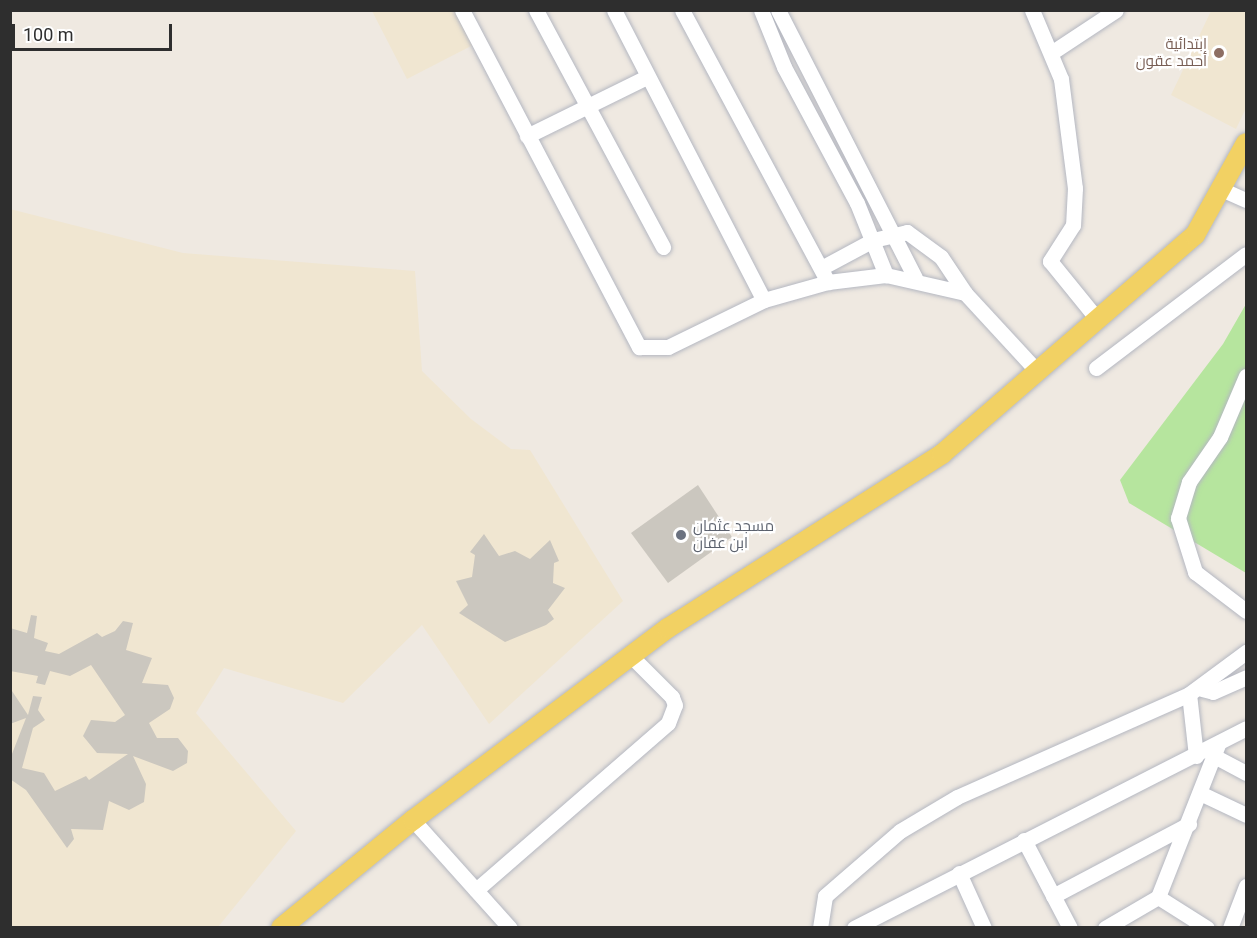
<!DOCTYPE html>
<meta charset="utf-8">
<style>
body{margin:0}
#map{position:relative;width:1257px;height:938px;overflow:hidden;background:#efe9e1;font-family:Roboto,Cairo,sans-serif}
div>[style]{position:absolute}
.education>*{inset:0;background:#f0e6d1}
.green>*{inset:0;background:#b6e59e}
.building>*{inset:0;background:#cbc7bf}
.roads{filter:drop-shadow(0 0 2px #b4b7c1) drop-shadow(0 0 2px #b4b7c1)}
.minor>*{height:15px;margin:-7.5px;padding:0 7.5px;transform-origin:7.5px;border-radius:7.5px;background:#fff}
.major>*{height:20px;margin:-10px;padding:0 10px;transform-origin:10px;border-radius:10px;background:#f2d163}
.dots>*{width:16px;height:16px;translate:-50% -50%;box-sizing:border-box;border:3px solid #fff;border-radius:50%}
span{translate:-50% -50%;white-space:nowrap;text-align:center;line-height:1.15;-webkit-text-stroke:4.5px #fff;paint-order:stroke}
.education-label{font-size:15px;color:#785e54}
.right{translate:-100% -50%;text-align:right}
.worship-label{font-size:15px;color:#5b616d}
.left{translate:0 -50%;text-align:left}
.frame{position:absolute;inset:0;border:12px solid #2e2e2e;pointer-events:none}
.scale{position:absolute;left:12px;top:24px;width:160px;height:27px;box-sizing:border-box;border:3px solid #2e2e2e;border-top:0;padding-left:8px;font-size:18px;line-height:21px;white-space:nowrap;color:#2e2e2e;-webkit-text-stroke:4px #fff;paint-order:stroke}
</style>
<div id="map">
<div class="education">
<div style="clip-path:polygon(372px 11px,456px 11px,473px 45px,407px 79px)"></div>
<div style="clip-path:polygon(1211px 11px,1246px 11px,1246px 108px,1236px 129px,1171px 95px)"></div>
<div style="clip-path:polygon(10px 209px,183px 253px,415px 271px,422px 371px,471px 419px,511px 449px,530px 450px,623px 601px,489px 724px,422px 625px,343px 703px,224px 668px,196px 713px,296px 831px,218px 927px,11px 927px)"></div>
</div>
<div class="green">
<div style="clip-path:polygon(1246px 304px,1246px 573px,1129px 503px,1120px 480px,1223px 344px)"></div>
</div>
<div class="building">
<div style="clip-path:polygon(698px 485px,732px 537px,668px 583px,631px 533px)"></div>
<div style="clip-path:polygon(484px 534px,499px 556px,515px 551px,530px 559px,550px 540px,559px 561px,554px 563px,553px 583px,565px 588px,548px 610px,554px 619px,546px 625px,505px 642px,459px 613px,468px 605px,456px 581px,472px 577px,475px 555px,470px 552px)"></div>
<div style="clip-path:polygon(31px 615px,37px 616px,34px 638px,48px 643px,45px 651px,59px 654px,97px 633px,102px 637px,115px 631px,123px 621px,133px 623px,126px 650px,152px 658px,142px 683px,168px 685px,174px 698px,170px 709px,149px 723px,157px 738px,178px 738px,188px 751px,187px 763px,173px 771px,133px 756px,146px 784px,144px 802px,129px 810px,109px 801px,103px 830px,71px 829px,74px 839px,67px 848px,26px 790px,10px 779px,10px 759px,26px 718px,10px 724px,10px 688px,28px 715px,33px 696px,42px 697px,38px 710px,45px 720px,33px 728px,22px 768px,44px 773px,55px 791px,86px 776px,89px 780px,128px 754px,97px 753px,83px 736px,91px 720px,115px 722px,125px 715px,91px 665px,70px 676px,50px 671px,45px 685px,36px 683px,38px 676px,10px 671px,10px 628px,27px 633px)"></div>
</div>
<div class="roads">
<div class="minor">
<div style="left:462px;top:10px;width:381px;rotate:62.3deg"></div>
<div style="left:639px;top:347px;width:29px"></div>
<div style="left:668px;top:347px;width:107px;rotate:-26.1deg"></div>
<div style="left:764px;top:300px;width:66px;rotate:-15.7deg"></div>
<div style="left:828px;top:282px;width:58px;rotate:-6.9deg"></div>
<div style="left:886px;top:275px;width:81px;rotate:12.8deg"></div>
<div style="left:965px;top:293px;width:108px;rotate:47.3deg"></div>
<div style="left:536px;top:10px;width:269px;rotate:61.8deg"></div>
<div style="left:614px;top:10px;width:326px;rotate:62.7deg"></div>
<div style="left:682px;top:10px;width:309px;rotate:61.8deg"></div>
<div style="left:761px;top:10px;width:61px;rotate:68deg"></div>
<div style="left:784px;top:67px;width:154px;rotate:61.8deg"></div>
<div style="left:857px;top:203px;width:78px;rotate:68.1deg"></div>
<div style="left:778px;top:10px;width:301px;rotate:62.9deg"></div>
<div style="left:1032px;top:10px;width:75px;rotate:67.2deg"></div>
<div style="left:1061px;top:79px;width:110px;rotate:82.7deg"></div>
<div style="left:1075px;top:188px;width:37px;rotate:93deg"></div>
<div style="left:1073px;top:225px;width:43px;rotate:122.6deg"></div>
<div style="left:1050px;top:261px;width:76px;rotate:50.9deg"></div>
<div style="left:1054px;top:51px;width:74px;rotate:-33.5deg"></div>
<div style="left:527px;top:136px;width:131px;rotate:-26.2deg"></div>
<div style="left:1221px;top:189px;width:27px;rotate:24deg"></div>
<div style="left:821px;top:268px;width:59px;rotate:-28.3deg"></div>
<div style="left:873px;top:240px;width:35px;rotate:-13deg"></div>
<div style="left:907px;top:232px;width:42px;rotate:36.3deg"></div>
<div style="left:941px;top:257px;width:43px;rotate:56.3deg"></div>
<div style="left:1096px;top:368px;width:188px;rotate:-37.2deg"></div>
<div style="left:1246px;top:376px;width:66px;rotate:113.1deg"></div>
<div style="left:1220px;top:437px;width:55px;rotate:124.6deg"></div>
<div style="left:1189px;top:482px;width:38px;rotate:107deg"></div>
<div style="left:1178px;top:518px;width:57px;rotate:72.5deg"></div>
<div style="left:1195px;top:572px;width:64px;rotate:37.4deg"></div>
<div style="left:1202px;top:689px;width:11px;rotate:15deg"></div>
<div style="left:1213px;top:692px;width:36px;rotate:-24deg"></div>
<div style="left:1196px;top:756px;width:62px;rotate:-96.4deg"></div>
<div style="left:1189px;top:694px;width:71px;rotate:-36.4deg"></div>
<div style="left:1214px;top:756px;width:36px;rotate:28deg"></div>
<div style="left:1202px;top:794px;width:49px;rotate:25.5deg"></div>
<div style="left:413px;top:820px;width:145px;rotate:48.1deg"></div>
<div style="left:1024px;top:840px;width:99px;rotate:62.4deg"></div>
<div style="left:959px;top:873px;width:60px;rotate:65.6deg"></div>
<div style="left:476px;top:890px;width:254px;rotate:-41deg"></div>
<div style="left:668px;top:723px;width:19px;rotate:-69deg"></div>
<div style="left:675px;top:705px;width:9px;rotate:-111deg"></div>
<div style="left:672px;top:697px;width:58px;rotate:-135deg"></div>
<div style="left:1053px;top:896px;width:154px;rotate:-27.9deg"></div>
<div style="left:1158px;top:897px;width:58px;rotate:32.3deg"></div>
<div style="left:820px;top:928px;width:32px;rotate:-81deg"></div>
<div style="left:825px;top:896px;width:99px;rotate:-40.9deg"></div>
<div style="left:900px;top:831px;width:66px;rotate:-30.8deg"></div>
<div style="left:957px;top:797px;width:254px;rotate:-23.9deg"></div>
<div style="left:854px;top:928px;width:440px;rotate:-27deg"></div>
<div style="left:1105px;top:928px;width:61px;rotate:-30.3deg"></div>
<div style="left:1158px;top:897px;width:163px;rotate:-68.5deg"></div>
<div style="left:1230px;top:928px;width:45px;rotate:-69.1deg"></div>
</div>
<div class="major">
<div style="left:281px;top:928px;width:171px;rotate:-39.3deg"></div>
<div style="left:413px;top:820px;width:319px;rotate:-37deg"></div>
<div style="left:668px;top:628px;width:325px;rotate:-32.4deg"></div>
<div style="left:942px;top:454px;width:335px;rotate:-40.9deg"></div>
<div style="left:1195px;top:235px;width:105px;rotate:-61deg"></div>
</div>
</div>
<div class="dots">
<div style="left:1219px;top:53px;background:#8d6e63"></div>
<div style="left:681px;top:535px;background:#6b7280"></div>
</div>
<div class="education-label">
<span class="right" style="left:1207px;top:53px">ابتدائية<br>أحمد عقون</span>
</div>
<div class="worship-label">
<span class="left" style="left:693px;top:535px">مسجد عثمان<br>ابن عفان</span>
</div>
<div class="frame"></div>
<div class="scale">100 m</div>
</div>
